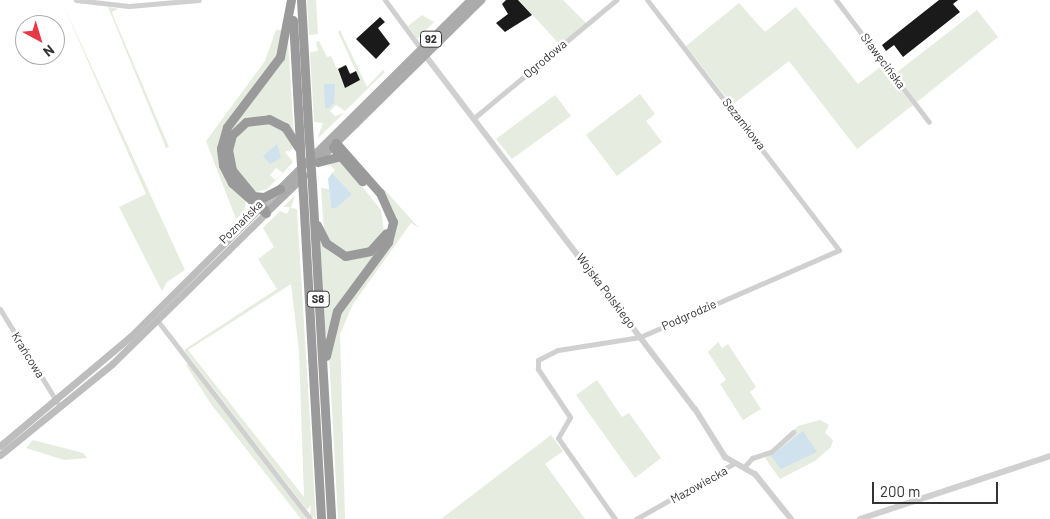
<!DOCTYPE html>
<meta charset="utf-8">
<style>
body{margin:0}
#map{position:relative;width:1050px;height:519px;overflow:hidden;background:#fff;font-family:Barlow,sans-serif}
div>[style]{position:absolute}
.green>*{inset:0;background:#e6ecdf}
.water>*{inset:0;background:#cfe2ee}
.building>*{inset:0;background:#1a1a1a}
.minor>*{height:5px;margin:-2.5px;padding:0 2.5px;transform-origin:2.5px;border-radius:2.5px;background:#d0d0d0}
.tertiary>*{height:6px;margin:-3px;padding:0 3px;transform-origin:3px;border-radius:3px;background:#d0d0d0}
.secondary>*{height:7px;margin:-3.5px;padding:0 3.5px;transform-origin:3.5px;border-radius:3.5px;background:#bdbdbd}
.primary>*{height:8px;margin:-4px;padding:0 4px;transform-origin:4px;border-radius:4px;background:#ababab}
.motorway>*{height:9px;margin:-4.5px;padding:0 4.5px;transform-origin:4.5px;border-radius:4.5px;background:#9a9a9a}
.motorway-bridge>*{height:9px;margin:-4.5px;padding:0 4.5px;transform-origin:4.5px;border-radius:4.5px;background:#9a9a9a}
span{translate:-50% -50%;white-space:nowrap;text-align:center;line-height:1.15;-webkit-text-stroke:5px #fff;paint-order:stroke}
.shield-label span{padding:1px 4px;background:#fff;border:1px solid;border-radius:4px;-webkit-text-stroke-width:0}
.shield-label{font-size:11px;color:#333;font-weight:700}
.street-label{font-size:12px;color:#333}
.north{position:absolute;left:15px;top:15px;width:50px;height:50px;box-sizing:border-box;background:#fff;border:1px solid #adadad;border-radius:50%;rotate:141deg;font-size:14px;font-weight:700;line-height:20px;text-align:center;color:#333}
.north::after{content:'';display:block;margin:auto;width:18px;height:22px;background:#e63946;clip-path:polygon(50% 0,100% 100%,50% 72%,0 100%)}
.scale{position:absolute;left:872px;top:482px;width:126px;height:22px;box-sizing:border-box;border:2px solid #333;border-top:0;padding-left:6px;font-size:15px;line-height:18px;white-space:nowrap;color:#333;-webkit-text-stroke:4px #fff;paint-order:stroke}
</style>
<div id="map">
<div class="green">
<div style="clip-path:polygon(61px 0,185px 270px,167px 282px,162px 291px,119px 207px,146px 194px)"></div>
<div style="clip-path:polygon(307px 0,316px 0,318px 34px,309px 35px)"></div>
<div style="clip-path:polygon(519px 0,563px 0,586px 23px,560px 45px)"></div>
<div style="clip-path:polygon(739px 3px,765px 32px,796px 7px,858px 84px,883px 65px,913px 105px,857px 149px,789px 61px,732px 105px,686px 46px)"></div>
<div style="clip-path:polygon(108px 7px,118px 9px,112px 12px,114px 18px,169px 147px,166px 148px)"></div>
<div style="clip-path:polygon(977px 10px,998px 37px,917px 102px,896px 73px)"></div>
<div style="clip-path:polygon(422px 15px,434px 22px,417px 39px,408px 26px)"></div>
<div style="clip-path:polygon(276px 30px,284px 30px,277px 58px,223px 128px,217px 147px,227px 183px,246px 201px,244px 212px,236px 219px,206px 141px,265px 61px)"></div>
<div style="clip-path:polygon(340px 30px,367px 87px,383px 70px,385px 72px,345px 111px,336px 105px,330px 111px,335px 116px,344px 113px,317px 139px,323px 123px,314px 122px,310px 52px,318px 51px,316px 42px,319px 41px,327px 57px,331px 56px,345px 87px,360px 80px,338px 32px)"></div>
<div style="clip-path:polygon(288px 39px,294px 136px,267px 115px,246px 119px,227px 133px,275px 72px)"></div>
<div style="clip-path:polygon(640px 94px,655px 114px,646px 121px,662px 142px,617px 176px,586px 135px)"></div>
<div style="clip-path:polygon(555px 95px,571px 116px,512px 159px,496px 139px)"></div>
<div style="clip-path:polygon(273px 123px,289px 136px,293px 149px,285px 152px,293px 162px,283px 173px,276px 168px,270px 175px,275px 180px,281px 175px,267px 189px,253px 193px,232px 165px,231px 146px,248px 124px)"></div>
<div style="clip-path:polygon(340px 159px,381px 210px,384px 231px,369px 250px,342px 252px,329px 242px,324px 230px,321px 188px,329px 189px,331px 208px,352px 194px,332px 173px,335px 170px,330px 165px,323px 168px)"></div>
<div style="clip-path:polygon(383px 188px,419px 228px,411px 223px,353px 304px,340px 334px,345px 519px,338px 519px,329px 355px,337px 317px,392px 240px,394px 212px)"></div>
<div style="clip-path:polygon(evenodd,295px 195px,291px 208px,297px 209px,316px 519px,310px 515px,311px 505px,307px 510px,184px 350px,277px 289px,258px 259px,274px 247px,263px 228px,280px 211px,287px 214px,290px 207px,283px 207px,295px 195px,291px 284px,299px 351px,304px 497px,188px 350px,291px 284px)"></div>
<div style="clip-path:polygon(320px 238px,348px 259px,358px 259px,380px 247px,337px 306px,326px 336px)"></div>
<div style="clip-path:polygon(718px 342px,722px 348px,728px 344px,756px 387px,750px 392px,761px 409px,743px 420px,720px 384px,726px 380px,708px 352px)"></div>
<div style="clip-path:polygon(189px 363px,305px 516px,306px 519px,301px 519px,211px 404px,186px 365px)"></div>
<div style="clip-path:polygon(597px 380px,622px 417px,629px 413px,661px 458px,635px 478px,576px 395px)"></div>
<div style="clip-path:polygon(820px 420px,829px 425px,825px 433px,833px 440px,831px 447px,815px 461px,780px 479px,765px 458px,798px 426px)"></div>
<div style="clip-path:polygon(551px 435px,563px 451px,545px 464px,585px 519px,441px 519px)"></div>
<div style="clip-path:polygon(33px 440px,83px 453px,87px 458px,64px 460px,26px 448px)"></div>
</div>
<div class="water">
<div style="clip-path:polygon(324px 84px,335px 84px,334px 103px,329px 108px,325px 108px)"></div>
<div style="clip-path:polygon(277px 144px,281px 158px,270px 164px,263px 156px)"></div>
<div style="clip-path:polygon(332px 173px,352px 194px,336px 208px,331px 208px,328px 179px)"></div>
<div style="clip-path:polygon(803px 431px,817px 452px,781px 469px,771px 456px)"></div>
</div>
<div class="building">
<div style="clip-path:polygon(506px 0,518px 0,532px 15px,505px 32px,496px 23px,508px 14px,502px 4px)"></div>
<div style="clip-path:polygon(939px 0,958px 0,953px 4px,960px 12px,903px 57px,894px 45px,886px 51px,882px 45px)"></div>
<div style="clip-path:polygon(380px 17px,385px 22px,378px 28px,390px 44px,376px 59px,356px 39px)"></div>
<div style="clip-path:polygon(346px 65px,350px 74px,356px 71px,360px 80px,345px 88px,338px 69px)"></div>
</div>
<div class="minor">
<div style="left:76px;top:0;width:53px;rotate:6.5deg"></div>
<div style="left:129px;top:6px;width:70px;rotate:-4.9deg"></div>
<div style="left:385px;top:0;width:61px;rotate:53.7deg"></div>
<div style="left:836px;top:0;width:153px;rotate:52.7deg"></div>
<div style="left:474px;top:118px;width:185px;rotate:-39.7deg"></div>
<div style="left:0;top:309px;width:109px;rotate:58.5deg"></div>
<div style="left:157px;top:320px;width:251px;rotate:52.4deg"></div>
<div style="left:744px;top:467px;width:12px;rotate:-48deg"></div>
<div style="left:752px;top:458px;width:20px;rotate:-18deg"></div>
<div style="left:771px;top:452px;width:30px;rotate:-42deg"></div>
<div style="left:615px;top:519px;width:99px;rotate:-125.1deg"></div>
<div style="left:558px;top:438px;width:24px;rotate:-60deg"></div>
<div style="left:570px;top:417px;width:58px;rotate:-123.7deg"></div>
<div style="left:538px;top:369px;width:9px;rotate:-90deg"></div>
<div style="left:538px;top:360px;width:22px;rotate:-27deg"></div>
<div style="left:558px;top:350px;width:83px;rotate:-9deg"></div>
<div style="left:640px;top:337px;width:217px;rotate:-23.6deg"></div>
<div style="left:839px;top:250px;width:315px;rotate:-127.5deg"></div>
<div style="left:636px;top:519px;width:112px;rotate:-29.6deg"></div>
</div>
<div class="tertiary">
<div style="left:425px;top:55px;width:445px;rotate:52.7deg"></div>
<div style="left:695px;top:409px;width:57px;rotate:58deg"></div>
<div style="left:725px;top:457px;width:34px;rotate:30deg"></div>
<div style="left:755px;top:474px;width:58px;rotate:51.3deg"></div>
<div style="left:860px;top:519px;width:200px;rotate:-18.3deg"></div>
</div>
<div class="secondary">
<div style="left:0;top:446px;width:170px;rotate:-40deg"></div>
<div style="left:130px;top:337px;width:203px;rotate:-44.8deg"></div>
<div style="left:0;top:455px;width:144px;rotate:-39.1deg"></div>
<div style="left:112px;top:364px;width:216px;rotate:-44.4deg"></div>
</div>
<div class="primary">
<div style="left:317px;top:162px;width:231px;rotate:-44.6deg"></div>
<div style="left:280px;top:189px;width:269px;rotate:-44.7deg"></div>
<div style="left:266px;top:213px;width:53px;rotate:-44.2deg"></div>
</div>
<div class="motorway">
<div style="left:301px;top:0;width:141px;rotate:86.8deg"></div>
<div style="left:293px;top:20px;width:127px;rotate:86.8deg"></div>
<div style="left:333px;top:147px;width:45px;rotate:49.5deg"></div>
<div style="left:318px;top:162px;width:24px;rotate:-15deg"></div>
<div style="left:312px;top:185px;width:335px;rotate:86.7deg"></div>
<div style="left:303px;top:195px;width:324px;rotate:86.8deg"></div>
<div style="left:253px;top:196px;width:11px;rotate:5deg"></div>
<div style="left:264px;top:197px;width:18px;rotate:-27deg"></div>
<div style="left:264px;top:209px;width:50px;rotate:-129.4deg"></div>
<div style="left:232px;top:170px;width:20px;rotate:-101deg"></div>
<div style="left:228px;top:150px;width:16px;rotate:-75deg"></div>
<div style="left:232px;top:135px;width:19px;rotate:-43deg"></div>
<div style="left:246px;top:122px;width:23px;rotate:-7deg"></div>
<div style="left:269px;top:119px;width:18px;rotate:27deg"></div>
<div style="left:285px;top:127px;width:27px;rotate:57deg"></div>
<div style="left:266px;top:213px;width:45px;rotate:-138.6deg"></div>
<div style="left:232px;top:183px;width:20px;rotate:-117deg"></div>
<div style="left:223px;top:165px;width:17px;rotate:-97deg"></div>
<div style="left:221px;top:148px;width:22px;rotate:-74deg"></div>
<div style="left:227px;top:127px;width:88px;rotate:-52.9deg"></div>
<div style="left:280px;top:57px;width:58px;rotate:-79.1deg"></div>
<div style="left:317px;top:225px;width:20px;rotate:63deg"></div>
<div style="left:326px;top:243px;width:23px;rotate:34deg"></div>
<div style="left:345px;top:256px;width:25px;rotate:-11deg"></div>
<div style="left:370px;top:251px;width:24px;rotate:-48deg"></div>
<div style="left:326px;top:356px;width:46px;rotate:-76.3deg"></div>
<div style="left:337px;top:311px;width:86px;rotate:-53.5deg"></div>
<div style="left:388px;top:242px;width:21px;rotate:-76deg"></div>
<div style="left:393px;top:222px;width:32px;rotate:-114deg"></div>
<div style="left:380px;top:193px;width:67px;rotate:-131.3deg"></div>
</div>
<div class="motorway-bridge">
<div style="left:309px;top:141px;width:44px;rotate:86.1deg"></div>
<div style="left:300px;top:150px;width:45px;rotate:86.2deg"></div>
</div>
<div class="shield-label">
<span style="left:431px;top:39px">92</span>
<span style="left:318px;top:299px">S8</span>
</div>
<div class="street-label">
<span style="left:545px;top:59px;rotate:-40deg">Ogrodowa</span>
<span style="left:883px;top:61px;rotate:53deg">Sławęcińska</span>
<span style="left:744px;top:124px;rotate:52deg">Sezamkowa</span>
<span style="left:241px;top:222px;rotate:-45deg">Poznańska</span>
<span style="left:606px;top:291px;rotate:53deg">Wojska Polskiego</span>
<span style="left:689px;top:315px;rotate:-24deg">Podgrodzie</span>
<span style="left:28px;top:355px;rotate:58deg">Krańcowa</span>
<span style="left:699px;top:485px;rotate:-29deg">Mazowiecka</span>
</div>
<div class="north">N</div>
<div class="scale">200 m</div>
</div>
